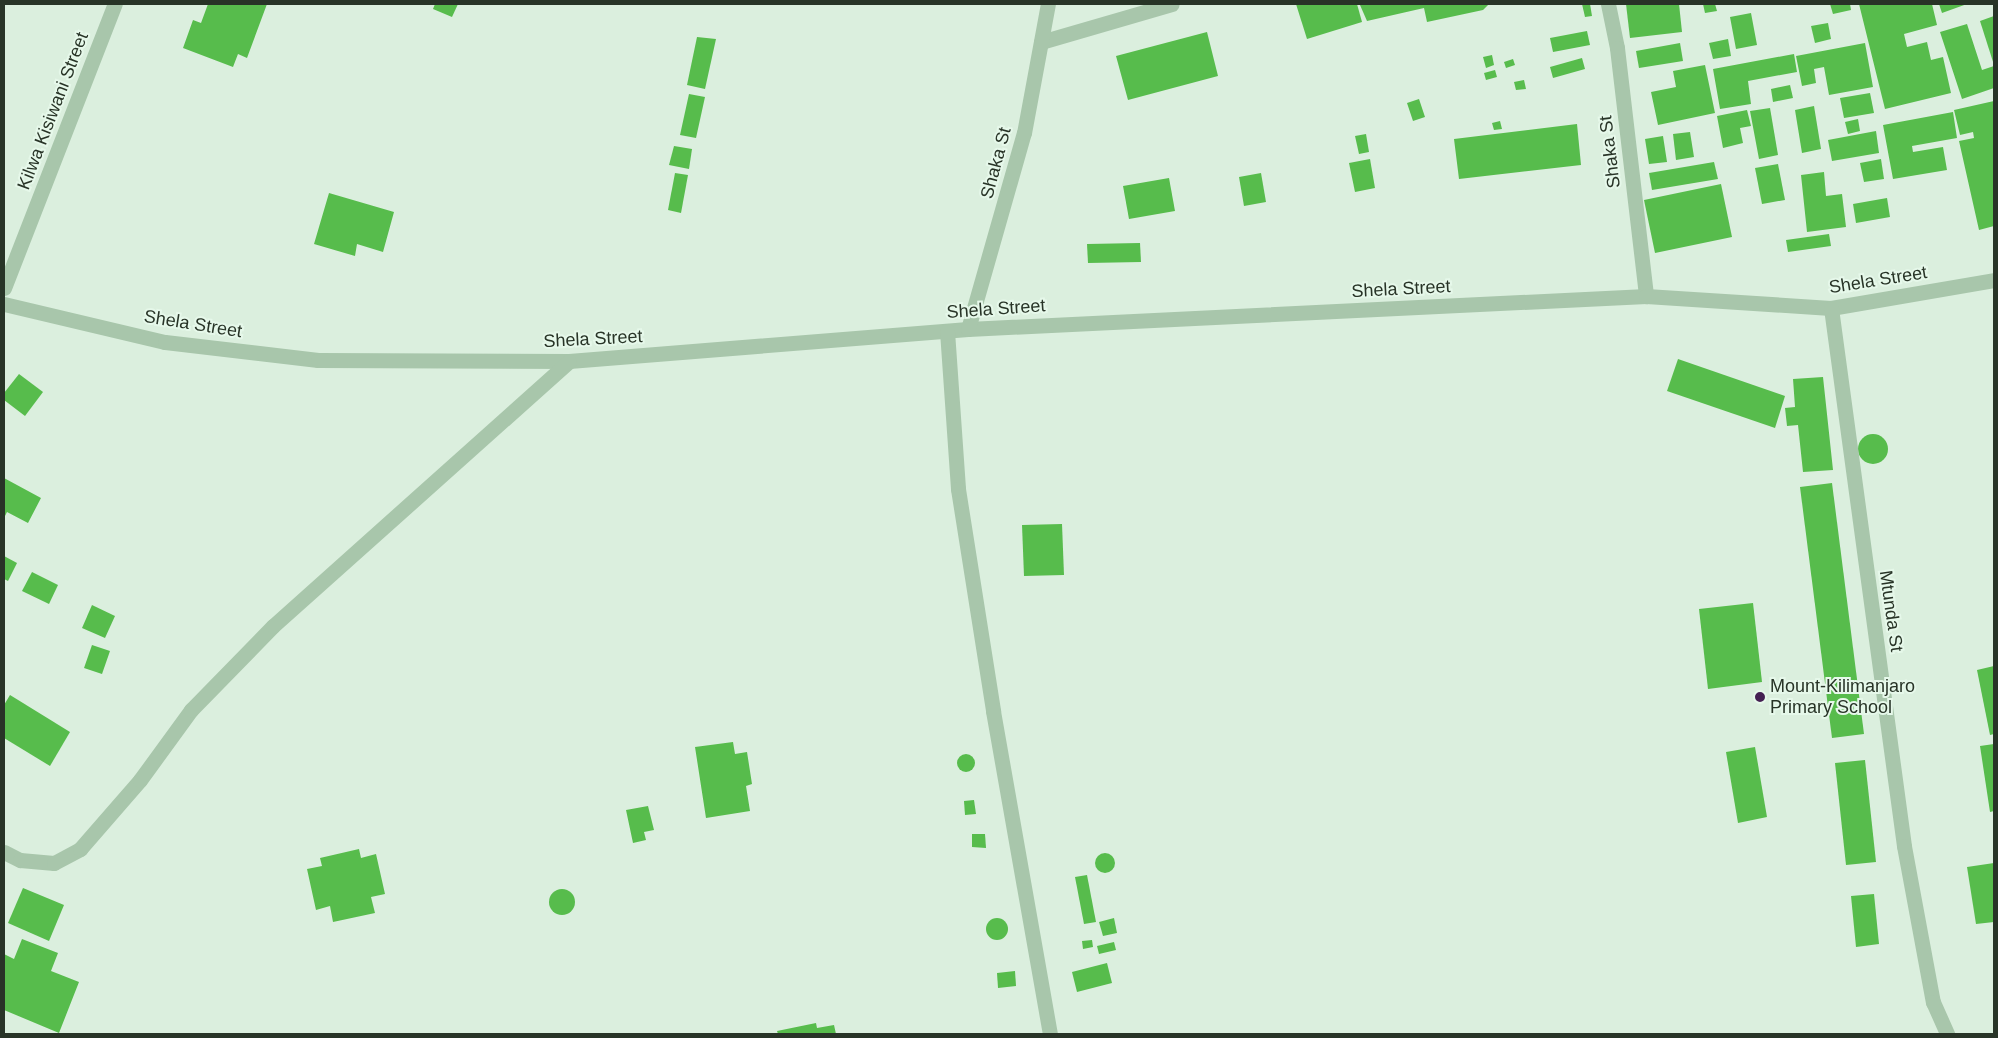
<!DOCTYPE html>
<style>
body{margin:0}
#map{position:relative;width:1998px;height:1038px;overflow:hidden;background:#dbefde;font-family:Arial,sans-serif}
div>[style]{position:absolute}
.building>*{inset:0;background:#57bc4c}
.round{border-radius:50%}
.minor>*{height:15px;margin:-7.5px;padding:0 7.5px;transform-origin:7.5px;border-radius:7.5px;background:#a8c6ab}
.dots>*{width:14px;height:14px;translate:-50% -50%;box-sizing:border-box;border:2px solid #e6f8ea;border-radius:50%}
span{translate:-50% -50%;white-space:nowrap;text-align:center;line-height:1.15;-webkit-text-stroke:4px #e6f8ea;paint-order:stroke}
.street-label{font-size:18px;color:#283427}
.poi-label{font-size:18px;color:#283427}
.left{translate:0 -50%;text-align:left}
.frame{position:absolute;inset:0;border:5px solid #283427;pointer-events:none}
</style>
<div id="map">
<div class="building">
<div style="clip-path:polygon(208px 4px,267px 4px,247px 58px,238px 54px,233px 67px,183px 48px,193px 20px,201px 23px)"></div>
<div style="clip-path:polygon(435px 4px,458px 4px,452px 17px,433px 9px)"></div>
<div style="clip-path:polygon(1296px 4px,1357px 4px,1362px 22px,1307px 39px)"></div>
<div style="clip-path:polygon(1489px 4px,1483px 10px,1427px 22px,1424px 8px,1367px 21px,1360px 5px)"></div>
<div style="clip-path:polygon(1582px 4px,1590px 4px,1592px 16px,1585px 17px)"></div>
<div style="clip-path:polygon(1626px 4px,1679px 4px,1682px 32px,1630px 38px)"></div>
<div style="clip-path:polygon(1703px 4px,1715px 4px,1717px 11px,1705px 13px)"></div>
<div style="clip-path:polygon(1830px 4px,1850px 4px,1851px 10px,1833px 14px)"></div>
<div style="clip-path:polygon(1859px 4px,1932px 4px,1937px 25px,1904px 34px,1907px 47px,1927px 42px,1931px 60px,1943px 57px,1951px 93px,1885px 109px)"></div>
<div style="clip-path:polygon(1939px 4px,1967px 4px,1942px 13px)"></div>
<div style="clip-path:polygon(1751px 13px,1757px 45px,1736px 49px,1730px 17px)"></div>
<div style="clip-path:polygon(1994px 16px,1994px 65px,1980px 21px)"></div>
<div style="clip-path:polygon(1828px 23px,1831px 39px,1815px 43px,1811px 26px)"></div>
<div style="clip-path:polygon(1967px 24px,1982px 70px,1994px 66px,1994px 88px,1962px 99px,1940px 32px)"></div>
<div style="clip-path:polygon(1587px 31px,1590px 45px,1553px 52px,1550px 38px)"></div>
<div style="clip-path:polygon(1207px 32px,1218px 76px,1128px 100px,1116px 56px)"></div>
<div style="clip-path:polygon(697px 37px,716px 39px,705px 89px,687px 85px)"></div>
<div style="clip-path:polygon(1728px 39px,1731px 56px,1713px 59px,1709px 43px)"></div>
<div style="clip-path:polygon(1680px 43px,1683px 61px,1639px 68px,1636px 51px)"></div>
<div style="clip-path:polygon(1865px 43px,1873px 87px,1829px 95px,1824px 67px,1814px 69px,1816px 83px,1802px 86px,1796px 56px)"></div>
<div style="clip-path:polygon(1794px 54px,1797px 72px,1748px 81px,1751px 104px,1720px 109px,1713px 69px)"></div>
<div style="clip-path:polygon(1492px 55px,1494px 65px,1486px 68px,1483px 57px)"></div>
<div style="clip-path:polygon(1582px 58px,1585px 69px,1553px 78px,1550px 67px)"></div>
<div style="clip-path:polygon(1513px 59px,1515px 65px,1506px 68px,1504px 62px)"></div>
<div style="clip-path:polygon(1705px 65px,1715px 113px,1658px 125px,1651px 92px,1676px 87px,1673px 71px)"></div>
<div style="clip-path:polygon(1495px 70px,1497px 77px,1486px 80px,1484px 73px)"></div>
<div style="clip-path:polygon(1524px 80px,1526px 89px,1516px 90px,1514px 82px)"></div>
<div style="clip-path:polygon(1790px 85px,1793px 98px,1773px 102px,1771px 89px)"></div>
<div style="clip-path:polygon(1870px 93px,1874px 113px,1844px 118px,1840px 98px)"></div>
<div style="clip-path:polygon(689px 94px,705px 97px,696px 138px,680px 135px)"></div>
<div style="clip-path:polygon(1419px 99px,1425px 117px,1413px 121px,1407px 103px)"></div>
<div style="clip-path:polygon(1994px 101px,1994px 226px,1979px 230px,1959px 141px,1974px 138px,1973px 132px,1960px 135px,1954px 110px)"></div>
<div style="clip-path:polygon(1814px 106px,1821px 149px,1802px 153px,1795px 110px)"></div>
<div style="clip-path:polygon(1770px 108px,1778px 155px,1759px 159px,1750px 111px)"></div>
<div style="clip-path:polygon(1747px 110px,1751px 126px,1740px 128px,1743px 143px,1723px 148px,1717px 116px)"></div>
<div style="clip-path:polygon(1953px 112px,1957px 138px,1912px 146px,1913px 152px,1943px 147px,1947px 170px,1893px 179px,1883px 125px)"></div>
<div style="clip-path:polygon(1858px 119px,1860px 131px,1848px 134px,1845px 122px)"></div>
<div style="clip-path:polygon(1500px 121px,1502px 129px,1494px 130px,1492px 123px)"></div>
<div style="clip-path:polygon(1577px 124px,1581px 165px,1459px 179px,1454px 139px)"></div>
<div style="clip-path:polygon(1876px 131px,1879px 153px,1832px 161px,1828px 140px)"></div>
<div style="clip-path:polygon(1690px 132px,1694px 157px,1676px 160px,1673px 134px)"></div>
<div style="clip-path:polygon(1366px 134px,1369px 152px,1359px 154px,1355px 136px)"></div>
<div style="clip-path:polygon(1663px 136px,1667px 162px,1649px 164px,1645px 139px)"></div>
<div style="clip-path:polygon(674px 146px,692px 149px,689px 169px,669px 165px)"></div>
<div style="clip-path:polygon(1370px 159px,1375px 188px,1355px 192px,1349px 163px)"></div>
<div style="clip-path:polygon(1881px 159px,1884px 179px,1864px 182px,1860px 163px)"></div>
<div style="clip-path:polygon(1714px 162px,1718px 179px,1652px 190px,1649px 173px)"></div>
<div style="clip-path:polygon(1778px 164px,1785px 200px,1762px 204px,1755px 168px)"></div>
<div style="clip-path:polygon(1824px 172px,1826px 196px,1842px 194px,1846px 227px,1807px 232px,1801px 175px)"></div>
<div style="clip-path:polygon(675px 173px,688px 175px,681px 213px,668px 210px)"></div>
<div style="clip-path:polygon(1261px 173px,1266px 202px,1244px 206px,1239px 177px)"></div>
<div style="clip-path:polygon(1169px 178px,1175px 211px,1129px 219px,1123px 186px)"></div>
<div style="clip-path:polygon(1721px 184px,1732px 237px,1655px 253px,1644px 200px)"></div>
<div style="clip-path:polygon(329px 193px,394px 212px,383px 252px,357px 244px,355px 256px,314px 244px)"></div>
<div style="clip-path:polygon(1887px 198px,1890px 217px,1856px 223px,1853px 204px)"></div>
<div style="clip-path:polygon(1829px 234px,1831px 246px,1788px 252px,1786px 240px)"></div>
<div style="clip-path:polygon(1140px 243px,1141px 262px,1088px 263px,1087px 244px)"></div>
<div style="clip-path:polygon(1678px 359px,1785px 396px,1775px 428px,1667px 391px)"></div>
<div style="clip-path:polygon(19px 374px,43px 392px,25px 416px,4px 400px,4px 393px)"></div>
<div style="clip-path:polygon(1823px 377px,1833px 470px,1803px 472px,1798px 425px,1787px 426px,1785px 408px,1795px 407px,1793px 379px)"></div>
<div class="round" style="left:1858px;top:434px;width:30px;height:30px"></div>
<div style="clip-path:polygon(4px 478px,41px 498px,28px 523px,7px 512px,4px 518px)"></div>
<div style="clip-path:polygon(1832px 483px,1864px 734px,1832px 738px,1800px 487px)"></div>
<div style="clip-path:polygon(1062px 524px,1064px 575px,1024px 576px,1022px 525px)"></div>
<div style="clip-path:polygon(4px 556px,17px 563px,8px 581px,4px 579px)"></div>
<div style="clip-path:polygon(32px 572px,58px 585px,49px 604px,22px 591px)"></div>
<div style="clip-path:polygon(1753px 603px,1762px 682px,1708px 689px,1699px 609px)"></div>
<div style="clip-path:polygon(92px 605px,115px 616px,105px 638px,82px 628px)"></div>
<div style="clip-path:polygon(92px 645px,110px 651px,102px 674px,84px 668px)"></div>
<div style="clip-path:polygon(1994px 666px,1994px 734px,1990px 735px,1977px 670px)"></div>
<div style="clip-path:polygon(10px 695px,70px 732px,50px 766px,4px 738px,4px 705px)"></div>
<div style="clip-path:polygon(733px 742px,735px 754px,747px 752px,752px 784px,746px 786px,750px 811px,706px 818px,695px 747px)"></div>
<div style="clip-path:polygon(1994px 744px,1994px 811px,1990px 812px,1980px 746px)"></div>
<div style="clip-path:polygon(1755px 747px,1767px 817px,1738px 823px,1726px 752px)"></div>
<div class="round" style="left:957px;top:754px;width:18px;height:18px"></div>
<div style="clip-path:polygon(1865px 760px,1876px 862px,1846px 865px,1835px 763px)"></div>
<div style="clip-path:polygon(974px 800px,976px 814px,965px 815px,964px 801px)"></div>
<div style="clip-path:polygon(648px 806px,654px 830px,644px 832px,646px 840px,633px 843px,626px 810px)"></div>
<div style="clip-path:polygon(972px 834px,985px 834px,986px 848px,972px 847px)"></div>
<div style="clip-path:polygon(359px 849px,361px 858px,376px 854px,385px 894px,371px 897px,375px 913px,333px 922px,330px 906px,316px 910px,307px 869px,322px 866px,320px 858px)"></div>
<div class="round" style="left:1095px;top:853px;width:20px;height:20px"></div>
<div style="clip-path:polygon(1994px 863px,1994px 922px,1976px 924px,1967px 867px)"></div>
<div style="clip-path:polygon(1087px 875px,1096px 922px,1084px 924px,1075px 877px)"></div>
<div style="clip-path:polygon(23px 888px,64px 905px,49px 941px,8px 923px)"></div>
<div class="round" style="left:549px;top:889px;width:26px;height:26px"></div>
<div style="clip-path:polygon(1874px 894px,1879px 944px,1856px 947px,1851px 896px)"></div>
<div class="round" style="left:986px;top:918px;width:22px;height:22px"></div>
<div style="clip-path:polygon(1114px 918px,1117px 933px,1103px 936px,1099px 922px)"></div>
<div style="clip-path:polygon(22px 939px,58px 953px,51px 971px,79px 982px,59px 1033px,4px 1010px,4px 954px,14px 959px)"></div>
<div style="clip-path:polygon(1092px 940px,1093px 947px,1083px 949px,1082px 941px)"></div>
<div style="clip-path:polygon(1114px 942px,1116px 950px,1099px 954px,1097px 946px)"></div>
<div style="clip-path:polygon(1107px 963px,1112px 983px,1077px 992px,1072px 972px)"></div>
<div style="clip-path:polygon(1015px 971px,1016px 986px,998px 988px,997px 973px)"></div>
<div style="clip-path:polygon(816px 1023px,817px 1028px,834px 1025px,836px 1034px,778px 1034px,777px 1031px)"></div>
</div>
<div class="minor">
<div style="left:1608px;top:4px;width:45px;rotate:78.4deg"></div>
<div style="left:1617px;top:48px;width:250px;rotate:83.3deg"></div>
<div style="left:1041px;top:42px;width:136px;rotate:-16.2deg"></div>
<div style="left:4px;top:288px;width:305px;rotate:-68.7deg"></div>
<div style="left:4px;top:304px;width:165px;rotate:13.3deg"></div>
<div style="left:165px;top:342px;width:154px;rotate:6.7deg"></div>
<div style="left:318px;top:360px;width:251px;rotate:0.2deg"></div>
<div style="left:569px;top:361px;width:400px;rotate:-4.6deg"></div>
<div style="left:968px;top:329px;width:679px;rotate:-2.79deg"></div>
<div style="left:1646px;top:296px;width:185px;rotate:3.7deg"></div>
<div style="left:1831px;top:308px;width:165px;rotate:-9.7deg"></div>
<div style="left:1831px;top:308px;width:543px;rotate:82.27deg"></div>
<div style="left:1904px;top:846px;width:159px;rotate:79.5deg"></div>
<div style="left:1933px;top:1002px;width:35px;rotate:66deg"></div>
<div style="left:968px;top:329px;width:204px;rotate:-74.1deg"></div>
<div style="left:1024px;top:133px;width:131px;rotate:-79.5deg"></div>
<div style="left:947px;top:331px;width:158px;rotate:86deg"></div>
<div style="left:958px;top:489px;width:225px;rotate:81deg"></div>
<div style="left:993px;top:711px;width:328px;rotate:80deg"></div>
<div style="left:4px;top:852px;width:18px;rotate:27deg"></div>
<div style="left:20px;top:860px;width:34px;rotate:5deg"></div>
<div style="left:54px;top:863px;width:30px;rotate:-28deg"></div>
<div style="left:80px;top:849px;width:91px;rotate:-49deg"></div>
<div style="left:140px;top:780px;width:87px;rotate:-53.9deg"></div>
<div style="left:191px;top:710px;width:117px;rotate:-45.7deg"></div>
<div style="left:273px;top:626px;width:397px;rotate:-41.8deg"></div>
</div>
<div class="dots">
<div style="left:1760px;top:697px;background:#442052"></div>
</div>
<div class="street-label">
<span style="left:53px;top:111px;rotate:-69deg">Kilwa Kisiwani Street</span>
<span style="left:1610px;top:152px;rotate:-97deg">Shaka St</span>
<span style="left:996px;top:163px;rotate:-75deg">Shaka St</span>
<span style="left:1878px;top:280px;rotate:-9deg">Shela Street</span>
<span style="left:1401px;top:289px;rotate:-3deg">Shela Street</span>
<span style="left:996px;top:309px;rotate:-4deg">Shela Street</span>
<span style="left:193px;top:324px;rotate:9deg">Shela Street</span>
<span style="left:593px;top:339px;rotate:-3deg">Shela Street</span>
<span style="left:1891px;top:611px;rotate:82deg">Mtunda St</span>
</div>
<div class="poi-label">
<span class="left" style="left:1770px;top:697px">Mount-Kilimanjaro<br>Primary School</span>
</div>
<div class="frame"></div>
</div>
